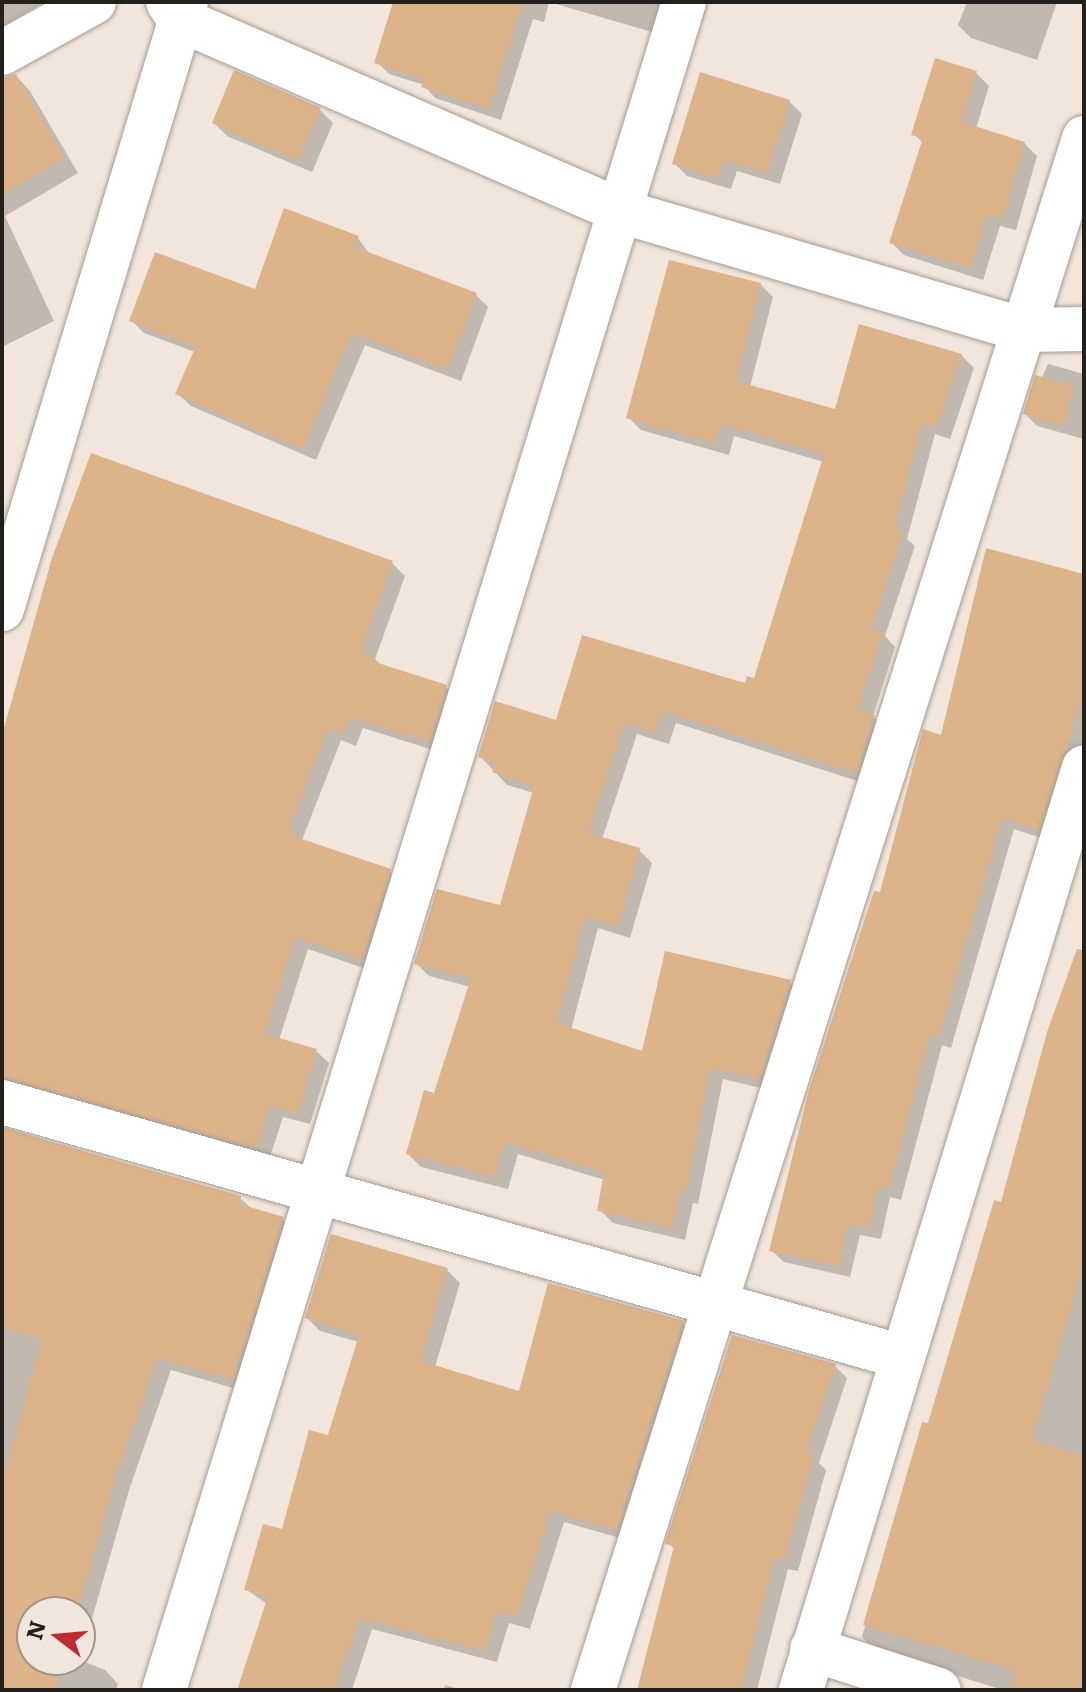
<!DOCTYPE html>
<style>
body{margin:0}
#map{position:relative;width:1086px;height:1692px;overflow:hidden;background:#f2e6dc;font-family:Literata,serif}
div>[style]{position:absolute}
.shadow>*{inset:0;background:#0003}
.building>*{inset:0;background:#ddb38a}
.roads{filter:drop-shadow(0 0 2px #a59b91) drop-shadow(0 0 2px #a59b91)}
.street>*{height:44px;margin:-22px;padding:0 22px;transform-origin:22px;border-radius:22px;background:#fff}
span{translate:-50% -50%;white-space:nowrap;text-align:center;line-height:1.15;-webkit-text-stroke:6px #f2e6dc;paint-order:stroke}
.frame{position:absolute;inset:0;border:4px solid #231f1b;pointer-events:none}
.north{position:absolute;left:16px;top:1596px;width:80px;height:80px;box-sizing:border-box;background:#f2e6dc;border:2px solid #9f968f;border-radius:50%;rotate:286deg;font-size:22px;font-weight:700;line-height:32px;text-align:center;color:#231f1b}
.north::after{content:'';display:block;margin:auto;width:28px;height:36px;background:#bc2c32;clip-path:polygon(50% 0,100% 100%,50% 72%,0 100%)}
</style>
<div id="map">
<div class="shadow">
<div style="clip-path:polygon(2px 2px,44px 2px,2px 27px)"></div>
<div style="clip-path:polygon(395px 2px,660px 2px,652px 32px,549px 2px,544px 22px,533px 19px,501px 120px,435px 98px,424px 85px,389px 74px,377px 62px)"></div>
<div style="clip-path:polygon(967px 2px,1057px 2px,1037px 60px,971px 38px,958px 25px)"></div>
<div style="clip-path:polygon(976px 73px,989px 86px,976px 129px,1024px 143px,1037px 156px,1016px 230px,1000px 226px,983px 280px,904px 255px,891px 242px,923px 143px,914px 134px)"></div>
<div style="clip-path:polygon(16px 76px,30px 91px,78px 173px,5px 216px,54px 321px,2px 347px,2px 80px)"></div>
<div style="clip-path:polygon(789px 101px,802px 114px,780px 184px,737px 171px,731px 189px,687px 176px,674px 163px)"></div>
<div style="clip-path:polygon(320px 110px,333px 123px,312px 172px,227px 136px,214px 123px)"></div>
<div style="clip-path:polygon(358px 238px,370px 255px,475px 294px,488px 307px,461px 381px,365px 345px,316px 460px,191px 406px,178px 394px,195px 352px,144px 333px,131px 320px,257px 292px)"></div>
<div style="clip-path:polygon(760px 284px,773px 297px,750px 387px,836px 412px,961px 355px,974px 368px,950px 439px,935px 434px,907px 539px,915px 546px,885px 636px,895px 647px,873px 716px,887px 729px,870px 785px,676px 723px,669px 744px,637px 734px,602px 839px,639px 850px,652px 863px,630px 938px,598px 928px,571px 1030px,643px 1053px,790px 982px,803px 995px,773px 1091px,723px 1079px,698px 1204px,693px 1203px,685px 1240px,613px 1223px,600px 1210px,605px 1180px,518px 1154px,508px 1189px,421px 1167px,408px 1154px,436px 1095px,471px 987px,429px 976px,416px 963px,501px 907px,534px 793px,507px 785px,480px 756px,557px 723px,756px 680px,824px 462px,734px 436px,729px 455px,641px 430px,628px 417px)"></div>
<div style="clip-path:polygon(1048px 364px,1084px 374px,1084px 439px,1037px 426px,1025px 414px)"></div>
<div style="clip-path:polygon(392px 563px,405px 576px,375px 659px,383px 667px,446px 687px,459px 700px,443px 753px,363px 728px,356px 746px,341px 740px,302px 840px,390px 871px,402px 884px,375px 972px,308px 949px,279px 1040px,316px 1051px,329px 1063px,310px 1124px,283px 1117px,269px 1160px,12px 1090px,2px 1079px,2px 742px)"></div>
<div style="clip-path:polygon(1084px 576px,1084px 758px,1051px 841px,1014px 829px,951px 1048px,942px 1045px,901px 1200px,890px 1197px,881px 1239px,860px 1235px,850px 1277px,784px 1262px,771px 1250px,882px 895px,942px 737px)"></div>
<div style="clip-path:polygon(1084px 949px,1084px 1690px,1003px 1690px,874px 1650px,862px 1637px,924px 1424px,929px 1426px)"></div>
<div style="clip-path:polygon(2px 1127px,240px 1198px,253px 1210px,282px 1219px,296px 1232px,247px 1392px,171px 1370px,130px 1487px,80px 1660px,80px 1612px,32px 1612px,32px 1660px,80px 1660px,105px 1670px,118px 1684px,116px 1690px,2px 1690px)"></div>
<div style="clip-path:polygon(447px 1270px,460px 1283px,435px 1367px,520px 1394px,682px 1323px,695px 1336px,630px 1541px,564px 1522px,530px 1629px,509px 1623px,497px 1662px,372px 1629px,352px 1690px,239px 1690px,267px 1604px,246px 1589px,283px 1532px,329px 1437px,359px 1342px,320px 1331px,307px 1318px)"></div>
<div style="clip-path:polygon(835px 1366px,847px 1378px,819px 1463px,826px 1470px,798px 1571px,788px 1569px,757px 1690px,639px 1690px,675px 1550px,668px 1543px)"></div>
<div style="clip-path:polygon(445px 1685px,462px 1690px,444px 1690px)"></div>
</div>
<div class="building">
<div style="clip-path:polygon(393px 2px,523px 2px,489px 109px,421px 87px,424px 79px,374px 63px)"></div>
<div style="clip-path:polygon(935px 58px,977px 71px,962px 122px,1025px 142px,1003px 218px,987px 214px,971px 268px,889px 243px,923px 138px,911px 135px)"></div>
<div style="clip-path:polygon(234px 70px,321px 108px,298px 161px,212px 123px)"></div>
<div style="clip-path:polygon(700px 72px,790px 100px,767px 173px,724px 160px,718px 178px,672px 164px)"></div>
<div style="clip-path:polygon(16px 74px,65px 158px,2px 195px,2px 78px)"></div>
<div style="clip-path:polygon(284px 208px,359px 236px,355px 247px,477px 293px,448px 370px,352px 333px,303px 449px,175px 394px,196px 346px,129px 321px,155px 252px,255px 289px)"></div>
<div style="clip-path:polygon(669px 260px,761px 283px,736px 381px,835px 409px,859px 324px,962px 354px,937px 427px,922px 423px,894px 529px,903px 532px,871px 628px,883px 632px,858px 709px,875px 715px,857px 773px,663px 711px,656px 732px,624px 723px,588px 833px,640px 848px,618px 926px,585px 917px,557px 1023px,642px 1051px,665px 951px,791px 980px,760px 1079px,710px 1068px,686px 1192px,680px 1191px,673px 1228px,597px 1211px,604px 1172px,505px 1142px,495px 1177px,406px 1154px,424px 1090px,434px 1093px,471px 978px,414px 964px,437px 889px,500px 905px,534px 786px,492px 772px,495px 763px,478px 757px,495px 701px,556px 720px,582px 635px,745px 683px,747px 676px,754px 678px,824px 454px,721px 424px,716px 443px,626px 418px)"></div>
<div style="clip-path:polygon(1035px 375px,1074px 386px,1064px 426px,1023px 414px)"></div>
<div style="clip-path:polygon(91px 453px,393px 561px,361px 650px,374px 656px,372px 661px,447px 685px,430px 742px,350px 717px,343px 734px,328px 728px,289px 828px,296px 830px,293px 836px,391px 869px,363px 960px,295px 937px,265px 1034px,317px 1049px,298px 1113px,270px 1105px,257px 1148px,2px 1078px,2px 735px,52px 558px)"></div>
<div style="clip-path:polygon(986px 548px,1084px 574px,1084px 691px,1066px 750px,1038px 830px,1002px 818px,939px 1037px,930px 1034px,889px 1189px,878px 1186px,869px 1228px,848px 1224px,838px 1266px,769px 1251px,809px 1090px,874px 891px,880px 892px,923px 729px,941px 735px)"></div>
<div style="clip-path:polygon(1077px 949px,1084px 950px,1084px 1263px,1032px 1440px,1084px 1456px,1084px 1690px,1010px 1690px,1015px 1670px,863px 1625px,922px 1422px,928px 1423px,994px 1200px,1001px 1202px,1047px 1032px)"></div>
<div style="clip-path:polygon(2px 1128px,241px 1196px,239px 1204px,284px 1217px,233px 1380px,158px 1358px,117px 1473px,78px 1612px,32px 1612px,32px 1660px,63px 1660px,54px 1690px,2px 1690px,2px 1483px,42px 1339px,2px 1327px)"></div>
<div style="clip-path:polygon(331px 1234px,448px 1268px,421px 1361px,519px 1391px,548px 1283px,684px 1321px,617px 1530px,551px 1511px,517px 1617px,497px 1611px,485px 1651px,360px 1618px,334px 1690px,237px 1690px,268px 1596px,244px 1590px,263px 1524px,282px 1529px,309px 1430px,328px 1435px,359px 1335px,305px 1318px)"></div>
<div style="clip-path:polygon(732px 1335px,836px 1364px,806px 1453px,814px 1455px,785px 1560px,775px 1557px,741px 1690px,637px 1690px,674px 1546px,665px 1544px)"></div>
</div>
<div class="roads">
<div class="street">
<div style="left:168px;top:2px;width:20px;rotate:57deg"></div>
<div style="left:179px;top:19px;width:481px;rotate:23.5deg"></div>
<div style="left:620px;top:211px;width:422px;rotate:16.4deg"></div>
<div style="left:1025px;top:330px;width:59px;rotate:-1deg"></div>
<div style="left:2px;top:53px;width:105px;rotate:-29deg"></div>
<div style="left:2px;top:609px;width:634px;rotate:-73.14deg"></div>
<div style="left:2px;top:1102px;width:932px;rotate:15.81deg"></div>
<div style="left:812px;top:1649px;width:133px;rotate:17.9deg"></div>
<div style="left:164px;top:1690px;width:1766px;rotate:-72.88deg"></div>
<div style="left:593px;top:1690px;width:1628px;rotate:-72.44deg"></div>
<div style="left:801px;top:1690px;width:965px;rotate:-72.95deg"></div>
</div>
</div>
<div class="frame"></div>
<div class="north">N</div>
</div>
